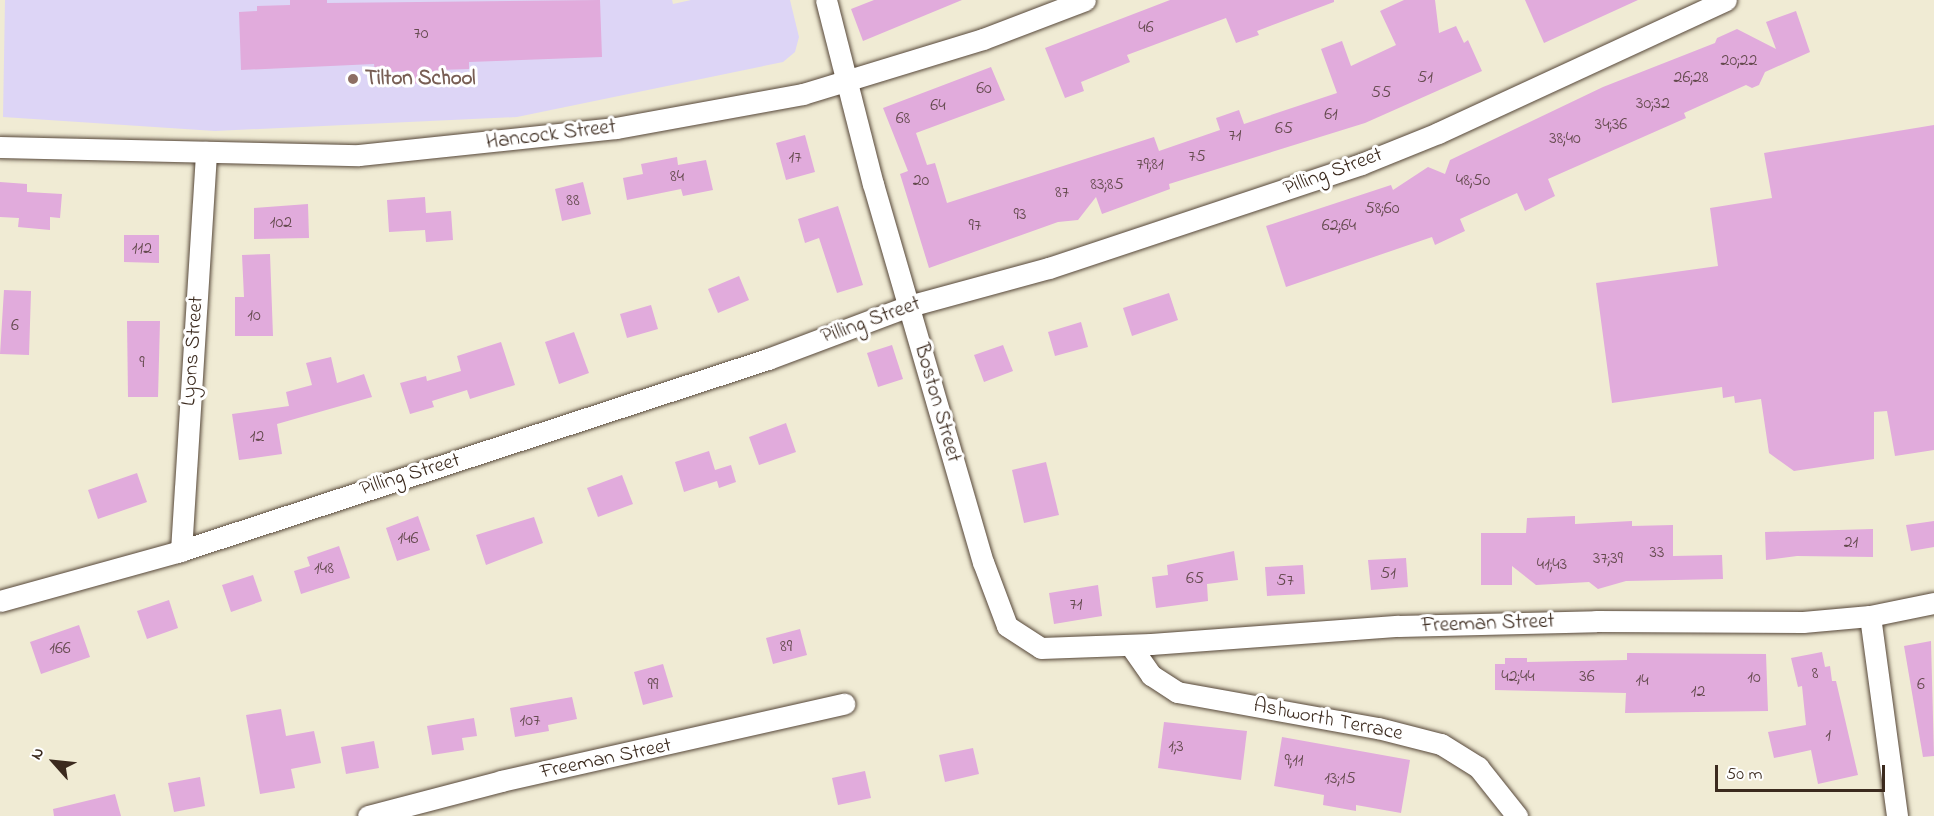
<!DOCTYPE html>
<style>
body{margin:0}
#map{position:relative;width:1934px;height:816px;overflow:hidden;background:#f0ebd4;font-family:"Indie Flower",sans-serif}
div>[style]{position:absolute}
.built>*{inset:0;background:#ddd5f6}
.building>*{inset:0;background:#e1abdc}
.roads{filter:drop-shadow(0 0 2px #564739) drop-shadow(0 0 2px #564739)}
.minor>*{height:21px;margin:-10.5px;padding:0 10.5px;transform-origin:10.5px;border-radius:10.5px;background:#fff}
.dots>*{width:16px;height:16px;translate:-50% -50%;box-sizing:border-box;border:3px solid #fff;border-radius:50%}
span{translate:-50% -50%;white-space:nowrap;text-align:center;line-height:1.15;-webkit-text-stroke:6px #fff;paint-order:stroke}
.number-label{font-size:18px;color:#644a4e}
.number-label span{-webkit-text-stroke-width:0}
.education-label{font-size:21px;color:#785e54;font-weight:700}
.left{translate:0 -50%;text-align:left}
.street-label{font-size:21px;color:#3b2a1e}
.north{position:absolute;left:24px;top:732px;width:60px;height:60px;-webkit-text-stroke:4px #fff;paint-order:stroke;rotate:297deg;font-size:16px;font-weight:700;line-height:24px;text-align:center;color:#3b2a1e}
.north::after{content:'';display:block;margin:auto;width:21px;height:27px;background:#3b2a1e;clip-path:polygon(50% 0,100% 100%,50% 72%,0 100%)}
.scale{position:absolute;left:1715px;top:765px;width:170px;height:27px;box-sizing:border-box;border:3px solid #3b2a1e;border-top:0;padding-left:8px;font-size:18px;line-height:21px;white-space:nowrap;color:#3b2a1e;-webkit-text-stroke:4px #fff;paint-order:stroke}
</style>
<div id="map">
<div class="built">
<div style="clip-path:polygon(5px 0,672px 0,673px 4px,691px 0,790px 0,799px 37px,795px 52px,783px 62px,517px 117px,215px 131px,3px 117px)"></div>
</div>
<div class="building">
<div style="clip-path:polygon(290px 0,327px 0,327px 3px,600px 0,602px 57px,469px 62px,469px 69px,440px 70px,440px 82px,409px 84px,408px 71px,375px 73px,374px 64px,241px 70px,239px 12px,257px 11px,257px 6px,290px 5px)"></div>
<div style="clip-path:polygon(874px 0,962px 0,863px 41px,851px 9px)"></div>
<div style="clip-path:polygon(1170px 0,1334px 0,1334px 2px,1257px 31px,1259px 35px,1236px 43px,1226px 18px,1127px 55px,1130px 62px,1081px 82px,1084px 91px,1065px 98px,1045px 48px)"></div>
<div style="clip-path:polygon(1404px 0,1435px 0,1439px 33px,1456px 26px,1464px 43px,1468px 40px,1482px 71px,1365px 123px,1169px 184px,1170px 189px,1102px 214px,1096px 197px,1078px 220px,1058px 222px,929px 268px,900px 174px,908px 171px,883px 108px,991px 67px,1005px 100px,916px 133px,927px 165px,935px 163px,947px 203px,1154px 137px,1159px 151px,1220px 130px,1216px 118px,1239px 110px,1244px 124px,1337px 93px,1321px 49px,1342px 41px,1351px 66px,1396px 45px,1380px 11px)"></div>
<div style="clip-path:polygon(1525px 0,1638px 0,1544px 43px)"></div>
<div style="clip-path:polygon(1796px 11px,1810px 52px,1765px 72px,1759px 85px,1752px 88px,1746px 85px,1684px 113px,1686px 118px,1548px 179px,1555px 196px,1525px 211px,1517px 193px,1460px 219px,1465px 231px,1435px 245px,1432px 237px,1286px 287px,1266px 226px,1391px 185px,1393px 190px,1428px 167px,1445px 174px,1450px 160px,1603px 87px,1715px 43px,1717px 38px,1737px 29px,1776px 49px,1766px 22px)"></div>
<div style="clip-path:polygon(1934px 125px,1934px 450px,1895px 456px,1887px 411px,1874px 412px,1874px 459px,1794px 471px,1769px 453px,1761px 399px,1735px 403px,1734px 396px,1723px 398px,1722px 387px,1612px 403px,1596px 283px,1718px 266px,1710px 208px,1772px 198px,1764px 153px)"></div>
<div style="clip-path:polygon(805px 135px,815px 172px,786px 180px,776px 143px)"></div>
<div style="clip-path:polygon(677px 157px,678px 165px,706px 160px,713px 190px,683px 196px,681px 189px,627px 200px,623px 178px,643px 174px,641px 164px)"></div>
<div style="clip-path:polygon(0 182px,27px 184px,27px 192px,62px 194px,60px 218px,50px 217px,50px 230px,18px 227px,19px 218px,0 217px)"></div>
<div style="clip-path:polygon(583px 182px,591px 214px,562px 221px,555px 189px)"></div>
<div style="clip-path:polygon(425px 197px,426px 213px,451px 211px,453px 240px,426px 242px,425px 230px,389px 232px,387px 200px)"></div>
<div style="clip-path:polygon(308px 204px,309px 238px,254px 239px,254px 208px)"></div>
<div style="clip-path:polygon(838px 206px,863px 285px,837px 293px,819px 238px,805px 243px,798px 219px)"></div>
<div style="clip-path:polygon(124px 235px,159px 235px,159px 263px,124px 262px)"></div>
<div style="clip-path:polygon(270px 254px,273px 336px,235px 336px,235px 297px,244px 297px,242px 255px)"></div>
<div style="clip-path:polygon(739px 276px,749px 300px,718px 313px,708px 289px)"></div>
<div style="clip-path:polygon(4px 290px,31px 291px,29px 355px,0 354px)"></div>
<div style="clip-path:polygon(1169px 293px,1178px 320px,1132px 336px,1123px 308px)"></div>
<div style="clip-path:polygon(651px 305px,658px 329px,627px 338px,620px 314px)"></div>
<div style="clip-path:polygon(127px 321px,160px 321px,158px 397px,128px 397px)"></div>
<div style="clip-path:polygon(1081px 322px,1088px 347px,1055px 356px,1048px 332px)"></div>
<div style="clip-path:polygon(574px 332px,589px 373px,559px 384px,545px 342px)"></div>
<div style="clip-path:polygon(501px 342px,515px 385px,470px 399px,467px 390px,432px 401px,434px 407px,410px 414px,400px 383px,426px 376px,427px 381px,461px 371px,457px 356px)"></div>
<div style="clip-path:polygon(892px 345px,903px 379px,878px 387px,867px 353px)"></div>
<div style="clip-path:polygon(1003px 345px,1013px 371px,984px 382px,974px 355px)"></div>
<div style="clip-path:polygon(331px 357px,337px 383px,364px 374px,372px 397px,277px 424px,282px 454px,239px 460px,232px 414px,289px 406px,286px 392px,312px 385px,306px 363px)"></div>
<div style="clip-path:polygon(786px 423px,796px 452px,759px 465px,749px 437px)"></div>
<div style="clip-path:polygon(709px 451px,715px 470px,731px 465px,736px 482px,719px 488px,717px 481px,684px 492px,675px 462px)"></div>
<div style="clip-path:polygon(1046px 462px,1059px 515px,1024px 523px,1012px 470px)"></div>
<div style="clip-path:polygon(137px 473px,147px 502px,98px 519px,88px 490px)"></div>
<div style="clip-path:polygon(622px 475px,633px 504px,598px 517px,587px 488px)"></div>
<div style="clip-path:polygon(418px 516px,430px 550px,397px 561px,386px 528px)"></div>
<div style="clip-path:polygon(1575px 516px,1575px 524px,1632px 521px,1632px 526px,1673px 525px,1673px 556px,1722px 555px,1723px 579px,1626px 581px,1598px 589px,1589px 582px,1536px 585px,1512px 566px,1512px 585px,1481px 585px,1481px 533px,1526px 533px,1527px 518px)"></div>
<div style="clip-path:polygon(534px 517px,543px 543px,486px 565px,476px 535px)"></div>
<div style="clip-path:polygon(1934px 521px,1934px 547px,1911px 551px,1906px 525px)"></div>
<div style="clip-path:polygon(1873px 529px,1873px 557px,1797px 556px,1766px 560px,1765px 532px)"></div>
<div style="clip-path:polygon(339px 546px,350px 578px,301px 594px,294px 571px,310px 566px,307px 557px)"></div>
<div style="clip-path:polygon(1234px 551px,1238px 580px,1207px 584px,1208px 601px,1156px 608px,1152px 577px,1168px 575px,1167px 565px)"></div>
<div style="clip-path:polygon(1406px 558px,1408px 587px,1371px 590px,1368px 560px)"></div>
<div style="clip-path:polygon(1303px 565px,1305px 594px,1267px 596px,1265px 567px)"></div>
<div style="clip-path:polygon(253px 575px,262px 601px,231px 612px,222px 585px)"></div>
<div style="clip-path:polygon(1098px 585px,1102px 616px,1054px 624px,1049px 593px)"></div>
<div style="clip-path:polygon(169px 600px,178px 628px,147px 639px,137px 611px)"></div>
<div style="clip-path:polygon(79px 625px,90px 657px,41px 674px,30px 642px)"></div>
<div style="clip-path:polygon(800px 629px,807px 655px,773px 664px,766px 638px)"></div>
<div style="clip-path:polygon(1931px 641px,1934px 756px,1923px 757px,1904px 646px)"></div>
<div style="clip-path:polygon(1822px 652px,1825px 667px,1830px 666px,1832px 681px,1836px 681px,1858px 775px,1818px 784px,1811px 750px,1774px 758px,1768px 732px,1806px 725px,1802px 686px,1798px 687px,1791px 658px)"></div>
<div style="clip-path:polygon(1627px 653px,1766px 654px,1768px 711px,1625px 713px,1626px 693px,1495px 690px,1495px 664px,1505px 664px,1505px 658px,1527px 658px,1527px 662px,1627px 660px)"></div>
<div style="clip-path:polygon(663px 664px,673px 697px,643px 705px,634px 672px)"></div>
<div style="clip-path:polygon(572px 697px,577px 719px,548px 725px,549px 731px,515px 737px,510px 708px)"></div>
<div style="clip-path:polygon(281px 709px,286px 736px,314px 731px,321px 763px,291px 769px,295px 788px,260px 794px,246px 715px)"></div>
<div style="clip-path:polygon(474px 718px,477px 736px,462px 738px,464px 750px,432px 755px,427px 726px)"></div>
<div style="clip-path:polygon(1164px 722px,1247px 731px,1241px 780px,1158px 768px)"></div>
<div style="clip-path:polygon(1282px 737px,1410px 760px,1401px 813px,1356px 805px,1356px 811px,1323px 805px,1324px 795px,1274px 786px)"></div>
<div style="clip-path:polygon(374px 741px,379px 768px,346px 774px,341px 747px)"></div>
<div style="clip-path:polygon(973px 748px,979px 774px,945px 782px,939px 755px)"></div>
<div style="clip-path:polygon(865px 771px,871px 798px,838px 805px,832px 778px)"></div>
<div style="clip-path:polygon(200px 777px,205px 806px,174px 812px,168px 783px)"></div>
<div style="clip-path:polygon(115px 794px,121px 816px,54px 816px,53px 809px)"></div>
</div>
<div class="roads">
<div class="minor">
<div style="left:826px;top:0;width:190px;rotate:75.7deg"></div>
<div style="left:873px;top:184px;width:394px;rotate:73.8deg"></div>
<div style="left:983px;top:562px;width:68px;rotate:69.4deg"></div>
<div style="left:1007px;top:626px;width:40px;rotate:32.9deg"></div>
<div style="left:1041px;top:648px;width:110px;rotate:-2.1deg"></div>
<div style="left:1151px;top:644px;width:248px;rotate:-4.2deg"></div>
<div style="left:1398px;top:626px;width:198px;rotate:-1.4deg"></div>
<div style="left:1596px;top:621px;width:207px;rotate:0.3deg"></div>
<div style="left:1803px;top:622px;width:67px;rotate:-5.1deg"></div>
<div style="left:1870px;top:616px;width:65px;rotate:-11.5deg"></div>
<div style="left:0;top:147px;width:359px;rotate:1.3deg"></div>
<div style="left:359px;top:155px;width:258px;rotate:-6deg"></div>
<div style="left:616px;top:128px;width:190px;rotate:-10.3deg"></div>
<div style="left:803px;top:94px;width:188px;rotate:-17deg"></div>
<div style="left:983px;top:39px;width:109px;rotate:-20.9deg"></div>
<div style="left:181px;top:551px;width:400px;rotate:-86.4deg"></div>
<div style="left:0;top:601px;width:184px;rotate:-15.5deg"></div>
<div style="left:177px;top:552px;width:622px;rotate:-18.09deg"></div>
<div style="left:768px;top:359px;width:151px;rotate:-20.6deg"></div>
<div style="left:909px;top:306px;width:145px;rotate:-15.2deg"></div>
<div style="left:1049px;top:268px;width:329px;rotate:-18.4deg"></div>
<div style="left:1361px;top:164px;width:83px;rotate:-21.9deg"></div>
<div style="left:1438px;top:133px;width:317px;rotate:-24.8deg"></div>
<div style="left:1870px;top:616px;width:202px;rotate:82.3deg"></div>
<div style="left:1130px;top:645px;width:37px;rotate:55deg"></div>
<div style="left:1151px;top:675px;width:31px;rotate:33deg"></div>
<div style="left:1177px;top:692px;width:204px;rotate:10.2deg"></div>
<div style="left:1378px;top:728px;width:65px;rotate:14.3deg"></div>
<div style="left:1441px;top:744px;width:44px;rotate:31.9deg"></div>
<div style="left:1478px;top:767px;width:63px;rotate:51.5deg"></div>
<div style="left:368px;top:816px;width:138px;rotate:-14.7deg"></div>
<div style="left:501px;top:781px;width:352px;rotate:-12.7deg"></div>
</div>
</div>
<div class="dots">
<div style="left:353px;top:79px;background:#8d6e63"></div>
</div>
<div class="number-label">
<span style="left:1146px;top:28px">46</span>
<span style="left:421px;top:34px">70</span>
<span style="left:1739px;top:61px">20;22</span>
<span style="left:1425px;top:78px">51</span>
<span style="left:1691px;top:78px">26;28</span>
<span style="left:984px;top:89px">60</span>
<span style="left:1381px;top:93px">55</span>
<span style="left:1653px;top:104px">30;32</span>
<span style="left:938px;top:106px">64</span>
<span style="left:1331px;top:115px">61</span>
<span style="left:903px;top:119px">68</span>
<span style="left:1611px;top:125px">34;36</span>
<span style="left:1284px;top:129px">65</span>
<span style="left:1235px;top:136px">71</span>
<span style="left:1565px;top:139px">38;40</span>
<span style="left:1197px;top:157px">75</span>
<span style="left:795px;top:158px">17</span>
<span style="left:1150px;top:165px">79;81</span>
<span style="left:677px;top:177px">84</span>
<span style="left:921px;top:181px">20</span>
<span style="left:1473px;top:181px">48;50</span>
<span style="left:1107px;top:185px">83;85</span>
<span style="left:1062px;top:193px">87</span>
<span style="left:573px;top:201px">88</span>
<span style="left:1382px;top:209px">58;60</span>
<span style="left:1020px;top:215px">93</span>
<span style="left:281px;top:223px">102</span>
<span style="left:975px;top:226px">97</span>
<span style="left:1339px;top:226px">62;64</span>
<span style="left:142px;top:249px">112</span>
<span style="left:254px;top:316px">10</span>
<span style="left:15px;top:326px">6</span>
<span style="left:142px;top:363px">9</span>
<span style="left:257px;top:437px">12</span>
<span style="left:408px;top:539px">146</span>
<span style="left:1851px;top:543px">21</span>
<span style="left:1657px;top:553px">33</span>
<span style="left:1608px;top:559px">37;39</span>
<span style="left:1552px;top:565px">41;43</span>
<span style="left:324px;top:569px">148</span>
<span style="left:1388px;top:574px">51</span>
<span style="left:1195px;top:579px">65</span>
<span style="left:1285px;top:581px">57</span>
<span style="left:1076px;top:605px">71</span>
<span style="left:786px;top:647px">89</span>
<span style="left:60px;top:649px">166</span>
<span style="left:1815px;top:674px">8</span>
<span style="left:1518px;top:677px">42;44</span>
<span style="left:1587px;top:677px">36</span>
<span style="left:1754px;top:678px">10</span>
<span style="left:1642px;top:681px">14</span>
<span style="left:653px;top:685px">99</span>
<span style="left:1921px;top:685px">6</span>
<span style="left:1698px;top:692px">12</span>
<span style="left:530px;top:721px">107</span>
<span style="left:1828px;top:736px">1</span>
<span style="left:1176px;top:747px">1;3</span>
<span style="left:1294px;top:761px">9;11</span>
<span style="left:1340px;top:779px">13;15</span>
</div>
<div class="education-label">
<span class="left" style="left:365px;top:79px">Tilton School</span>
</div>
<div class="street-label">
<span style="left:551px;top:135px;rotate:-7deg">Hancock Street</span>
<span style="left:1333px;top:172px;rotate:-20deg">Pilling Street</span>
<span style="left:871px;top:321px;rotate:-20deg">Pilling Street</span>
<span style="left:193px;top:351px;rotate:-86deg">Lyons Street</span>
<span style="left:937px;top:403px;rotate:74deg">Boston Street</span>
<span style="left:410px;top:475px;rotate:-17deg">Pilling Street</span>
<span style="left:1488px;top:624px;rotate:-2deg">Freeman Street</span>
<span style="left:1328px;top:720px;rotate:11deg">Ashworth Terrace</span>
<span style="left:606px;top:759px;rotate:-12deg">Freeman Street</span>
</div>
<div class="north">N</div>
<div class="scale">50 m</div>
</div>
